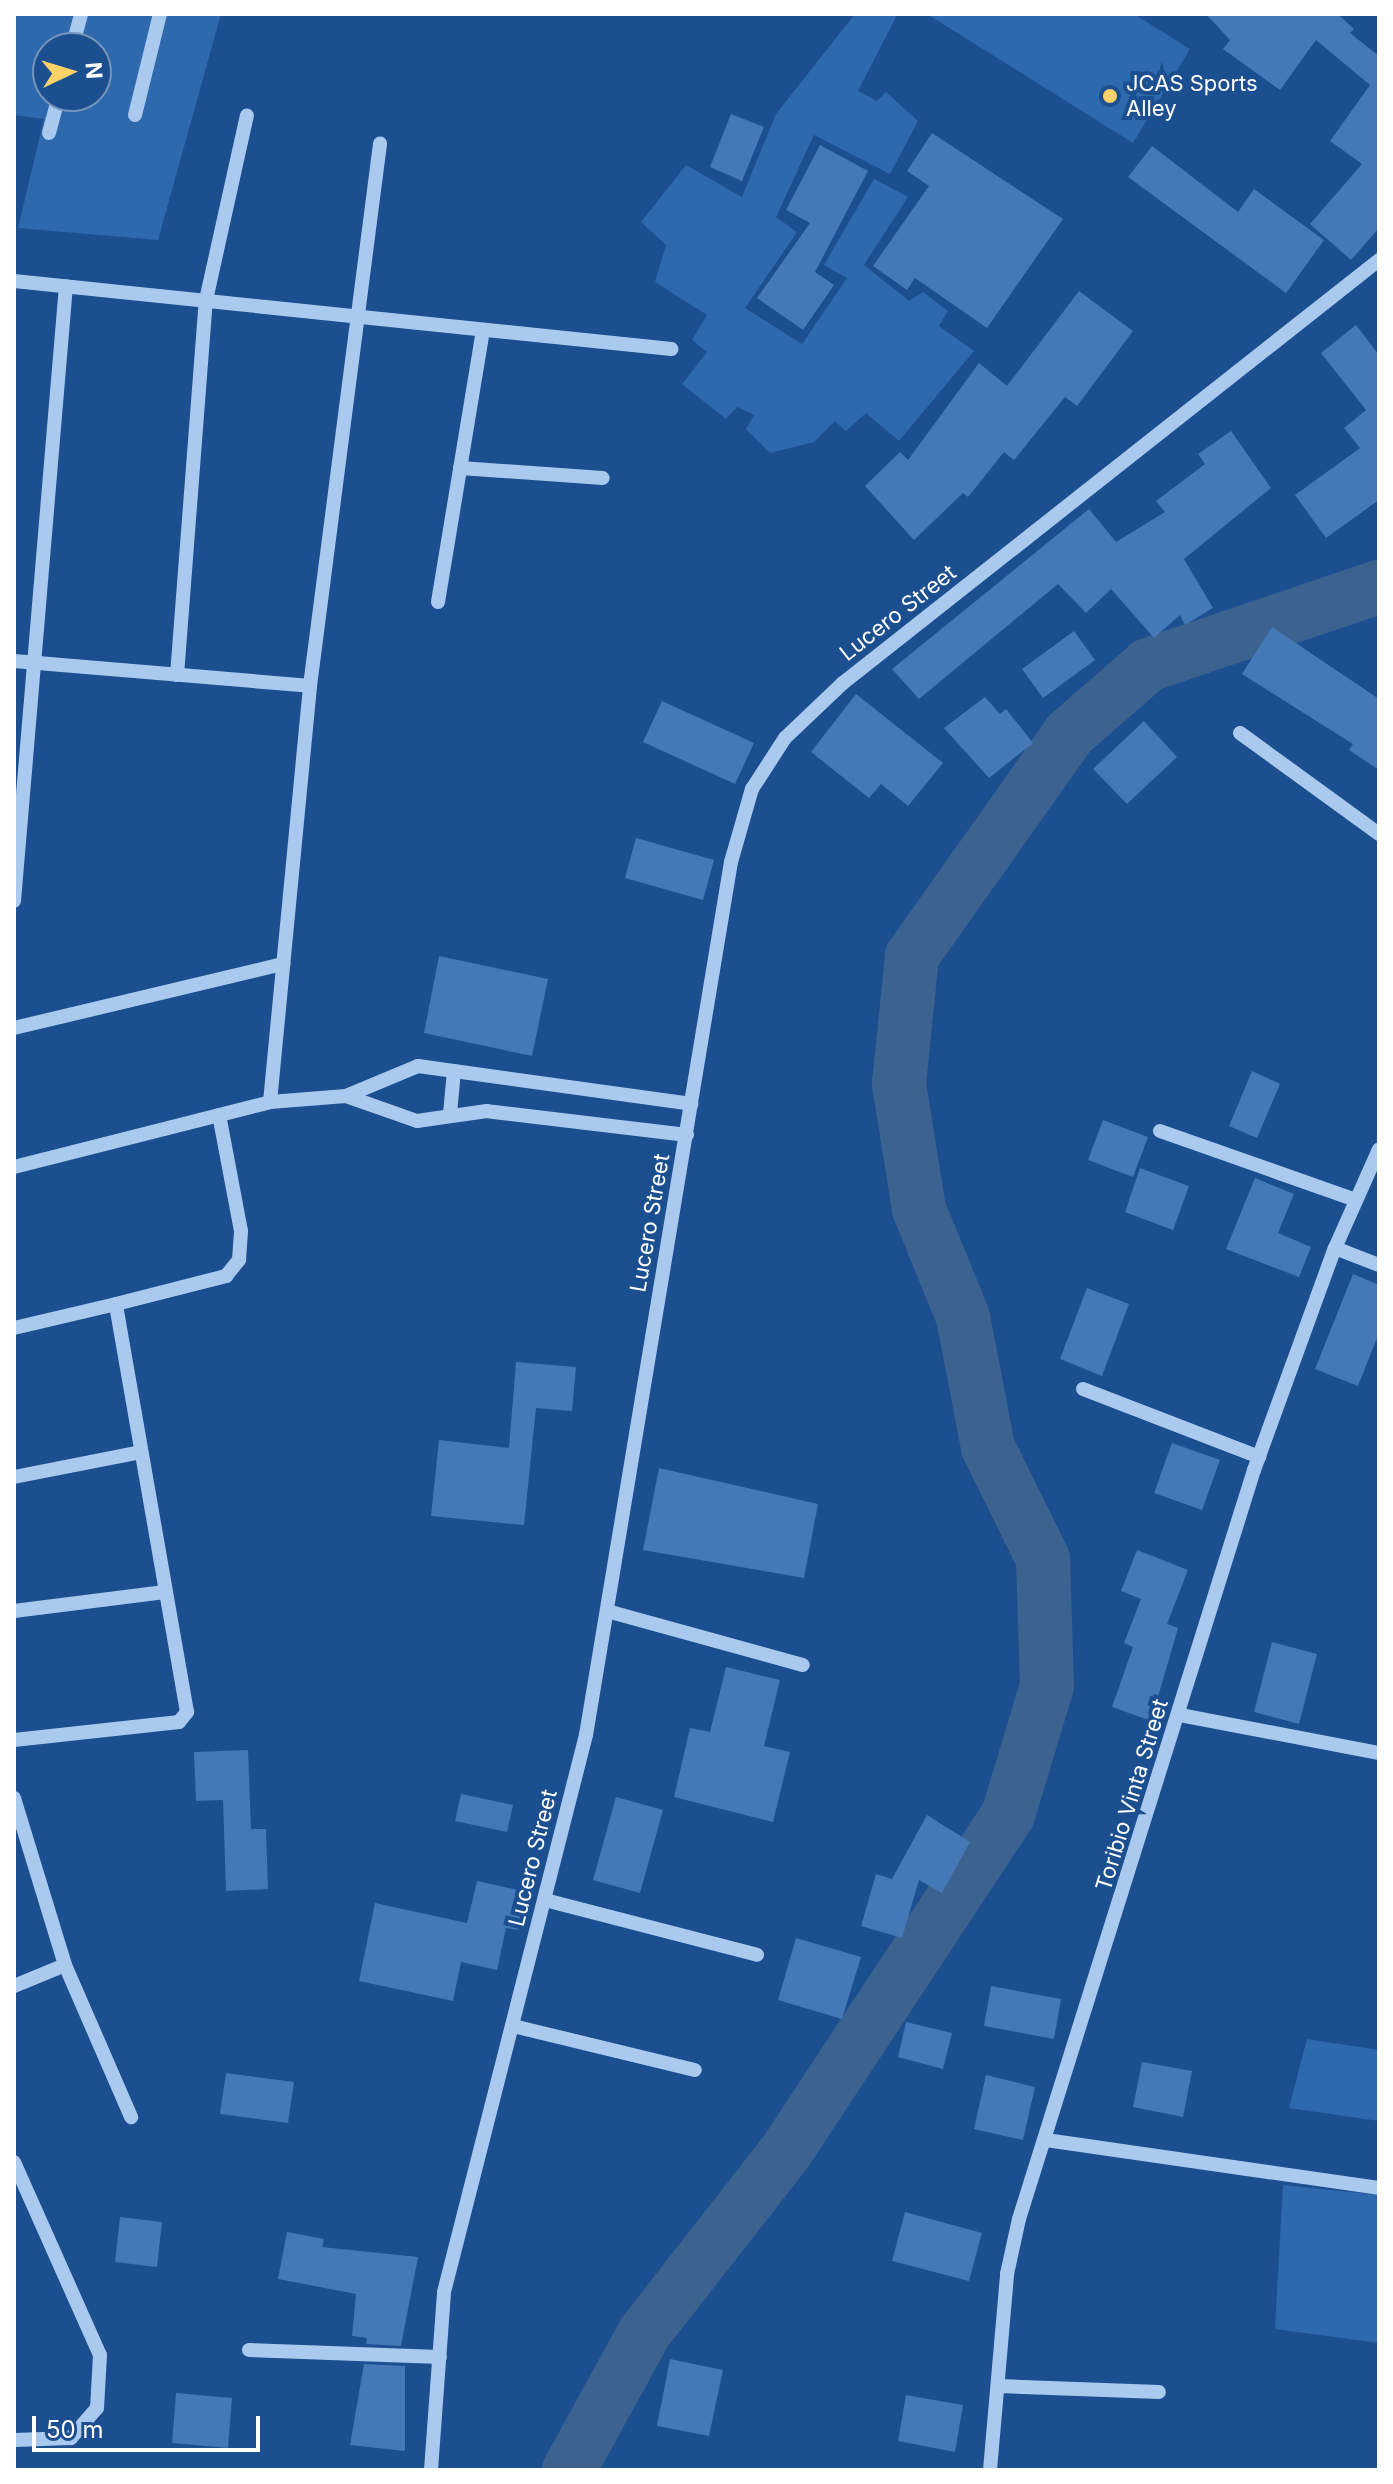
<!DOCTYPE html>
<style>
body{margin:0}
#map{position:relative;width:1393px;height:2484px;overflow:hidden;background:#1b4f8f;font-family:Inter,sans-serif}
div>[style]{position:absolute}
.green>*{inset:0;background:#2e69ad}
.river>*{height:54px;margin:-27px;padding:0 27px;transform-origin:27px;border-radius:27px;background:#3c6290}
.building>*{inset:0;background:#4478b7}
.minor>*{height:14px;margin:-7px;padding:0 7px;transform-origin:7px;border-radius:7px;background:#a9c9ee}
.dots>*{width:22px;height:22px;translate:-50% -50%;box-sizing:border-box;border:4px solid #1b4f8f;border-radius:50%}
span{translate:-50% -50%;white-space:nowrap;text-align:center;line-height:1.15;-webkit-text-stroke:8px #1b4f8f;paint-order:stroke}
.poi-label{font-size:22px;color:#fff}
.left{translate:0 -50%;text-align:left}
.street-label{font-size:22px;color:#fff}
.frame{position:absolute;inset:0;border:16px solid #fff;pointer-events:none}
.north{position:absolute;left:32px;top:32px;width:80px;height:80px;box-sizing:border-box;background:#1b4f8f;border:2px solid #7695bc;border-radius:50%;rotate:86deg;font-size:22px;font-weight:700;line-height:32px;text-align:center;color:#fff}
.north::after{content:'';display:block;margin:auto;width:28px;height:36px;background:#ffd166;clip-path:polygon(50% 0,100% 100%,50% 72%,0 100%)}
.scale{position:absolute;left:32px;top:2416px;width:228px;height:36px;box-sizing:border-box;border:4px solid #fff;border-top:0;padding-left:10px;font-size:24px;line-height:28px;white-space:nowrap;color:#fff;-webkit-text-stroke:6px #1b4f8f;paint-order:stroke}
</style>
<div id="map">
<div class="green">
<div style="clip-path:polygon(evenodd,14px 14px,221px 14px,158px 240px,18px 228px,44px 119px,14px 115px,14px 14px,48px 48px,96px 48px,96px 96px,48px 96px,48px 48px)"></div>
<div style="clip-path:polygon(855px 14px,897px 15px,858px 91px,877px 101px,886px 92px,918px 121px,890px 174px,814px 135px,776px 217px,797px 232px,745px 308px,802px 344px,847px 278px,824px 265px,874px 179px,908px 197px,864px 265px,909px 301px,923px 292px,948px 311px,939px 326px,974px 351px,899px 441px,866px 413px,846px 431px,835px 421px,814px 442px,770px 453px,746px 429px,754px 415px,737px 407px,726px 419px,682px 384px,707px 352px,692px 340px,707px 315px,655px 282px,666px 245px,641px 222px,686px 165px,742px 197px,776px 114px)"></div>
<div style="clip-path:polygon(927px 14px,1134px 14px,1190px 49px,1133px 143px)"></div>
<div style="clip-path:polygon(1307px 2039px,1379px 2050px,1379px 2121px,1289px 2108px)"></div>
<div style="clip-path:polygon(1283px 2185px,1379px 2195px,1379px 2343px,1275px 2329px)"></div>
</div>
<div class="river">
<div style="left:569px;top:2470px;width:158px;rotate:-61.2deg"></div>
<div style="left:645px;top:2332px;width:227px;rotate:-52deg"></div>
<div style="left:785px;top:2153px;width:405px;rotate:-56.6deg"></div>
<div style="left:1008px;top:1815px;width:135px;rotate:-73.2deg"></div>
<div style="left:1047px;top:1686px;width:127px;rotate:-91.8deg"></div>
<div style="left:1043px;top:1559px;width:125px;rotate:-116.2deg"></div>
<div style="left:988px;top:1447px;width:132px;rotate:-100.9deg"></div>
<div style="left:963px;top:1317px;width:117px;rotate:-112.2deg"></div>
<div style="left:919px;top:1209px;width:127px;rotate:-99.1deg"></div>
<div style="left:899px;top:1084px;width:129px;rotate:-84.2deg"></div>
<div style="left:912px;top:956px;width:272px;rotate:-54.7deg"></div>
<div style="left:1069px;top:734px;width:105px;rotate:-41.1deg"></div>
<div style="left:1148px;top:665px;width:244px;rotate:-18.7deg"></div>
</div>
<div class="building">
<div style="clip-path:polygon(1206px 14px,1338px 14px,1354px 29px,1350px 33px,1379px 56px,1379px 228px,1351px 260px,1310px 224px,1362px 164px,1330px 141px,1370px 85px,1316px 40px,1280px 90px,1223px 49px,1230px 40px)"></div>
<div style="clip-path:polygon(731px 114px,764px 127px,742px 181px,710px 167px)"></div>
<div style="clip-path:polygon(932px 133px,1063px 219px,987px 328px,915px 278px,907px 290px,873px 266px,929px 186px,907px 171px)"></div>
<div style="clip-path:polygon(820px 145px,868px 171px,815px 272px,834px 285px,803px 330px,757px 298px,810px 223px,786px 210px)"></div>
<div style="clip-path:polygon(1152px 146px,1238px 212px,1254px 189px,1324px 240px,1286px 293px,1128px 177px)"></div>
<div style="clip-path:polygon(1079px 291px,1133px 331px,1077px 406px,1065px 397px,1014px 460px,1004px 452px,968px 497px,963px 493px,914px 540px,865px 486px,900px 452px,908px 460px,979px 363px,1007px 386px)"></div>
<div style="clip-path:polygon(1356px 325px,1379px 355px,1379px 500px,1326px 538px,1295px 495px,1360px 448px,1344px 428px,1366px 410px,1321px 353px)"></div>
<div style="clip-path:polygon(1231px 431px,1271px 488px,1184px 559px,1213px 608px,1185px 625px,1180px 615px,1154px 638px,1111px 589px,1086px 613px,1058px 584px,919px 699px,892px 669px,1089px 509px,1116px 542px,1165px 512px,1156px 501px,1205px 464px,1198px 454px)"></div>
<div style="clip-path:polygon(1272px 627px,1379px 699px,1379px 770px,1349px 750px,1353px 744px,1242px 674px)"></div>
<div style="clip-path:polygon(1074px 631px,1095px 660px,1043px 698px,1022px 669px)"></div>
<div style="clip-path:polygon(856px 694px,943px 763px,908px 806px,881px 784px,869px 798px,811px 752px)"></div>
<div style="clip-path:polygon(985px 697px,1000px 714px,1006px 709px,1033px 743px,989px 778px,944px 728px)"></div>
<div style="clip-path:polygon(662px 701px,754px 743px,735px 784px,643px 742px)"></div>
<div style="clip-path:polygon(1144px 721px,1177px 757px,1127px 804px,1093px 769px)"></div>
<div style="clip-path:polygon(636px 838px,714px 860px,703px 900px,625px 878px)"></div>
<div style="clip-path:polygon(439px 956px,548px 979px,532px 1056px,424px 1033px)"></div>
<div style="clip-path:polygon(1252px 1071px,1280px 1084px,1257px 1138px,1229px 1126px)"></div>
<div style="clip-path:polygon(1103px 1120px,1148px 1137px,1133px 1177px,1088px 1160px)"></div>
<div style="clip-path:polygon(1140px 1168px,1189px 1186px,1173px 1230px,1125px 1212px)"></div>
<div style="clip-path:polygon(1255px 1178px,1294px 1194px,1278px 1233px,1311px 1247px,1299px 1277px,1226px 1249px)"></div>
<div style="clip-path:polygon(1353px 1274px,1379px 1285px,1379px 1333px,1358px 1386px,1315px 1369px)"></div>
<div style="clip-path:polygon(1087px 1288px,1129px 1304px,1102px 1376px,1060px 1359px)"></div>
<div style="clip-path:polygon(516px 1362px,576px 1367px,572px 1411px,536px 1408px,524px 1525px,431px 1516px,439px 1440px,509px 1448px)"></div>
<div style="clip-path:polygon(1172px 1443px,1220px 1460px,1202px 1510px,1154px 1493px)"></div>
<div style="clip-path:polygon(659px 1468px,818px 1504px,804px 1578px,643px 1550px)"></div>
<div style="clip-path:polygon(1137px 1550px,1188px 1570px,1167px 1624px,1178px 1628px,1151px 1721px,1112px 1707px,1133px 1647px,1124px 1643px,1141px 1599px,1121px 1591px)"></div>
<div style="clip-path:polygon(1272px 1642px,1317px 1654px,1299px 1724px,1254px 1712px)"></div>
<div style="clip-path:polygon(726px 1667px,780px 1680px,764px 1746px,790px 1752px,773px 1822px,674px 1797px,690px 1728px,710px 1732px)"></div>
<div style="clip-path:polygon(248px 1750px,251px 1829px,266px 1829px,268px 1889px,226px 1891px,223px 1800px,196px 1801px,194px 1752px)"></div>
<div style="clip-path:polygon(461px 1794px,513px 1805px,507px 1832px,455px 1821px)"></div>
<div style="clip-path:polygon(616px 1797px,663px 1810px,640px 1893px,593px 1880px)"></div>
<div style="clip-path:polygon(927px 1815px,970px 1842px,942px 1893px,919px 1880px,902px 1938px,861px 1926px,876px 1874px,892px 1879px)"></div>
<div style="clip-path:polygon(477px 1881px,527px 1892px,518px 1930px,506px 1928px,497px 1970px,461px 1962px,453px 2001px,359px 1981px,375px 1903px,467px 1923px)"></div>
<div style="clip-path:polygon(796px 1938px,861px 1957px,842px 2019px,778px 2000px)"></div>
<div style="clip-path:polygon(991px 1986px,1061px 1999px,1054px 2039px,984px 2026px)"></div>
<div style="clip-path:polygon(906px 2022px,952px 2033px,943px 2069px,898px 2057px)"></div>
<div style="clip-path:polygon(1142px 2062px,1192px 2071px,1183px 2117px,1133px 2107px)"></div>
<div style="clip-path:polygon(226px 2073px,294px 2082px,288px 2123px,220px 2114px)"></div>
<div style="clip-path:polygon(986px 2075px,1035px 2087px,1023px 2140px,974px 2129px)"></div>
<div style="clip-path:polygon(905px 2212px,982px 2233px,969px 2281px,892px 2261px)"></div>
<div style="clip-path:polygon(120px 2217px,162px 2222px,157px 2267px,115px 2262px)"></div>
<div style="clip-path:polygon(287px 2232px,324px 2239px,322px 2247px,418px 2257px,401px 2346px,366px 2344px,367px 2338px,352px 2336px,356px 2294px,278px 2279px)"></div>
<div style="clip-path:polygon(670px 2359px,723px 2370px,709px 2436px,657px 2426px)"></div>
<div style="clip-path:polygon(364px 2364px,405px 2366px,405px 2451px,350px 2445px)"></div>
<div style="clip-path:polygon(176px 2393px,232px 2398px,228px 2448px,172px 2443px)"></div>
<div style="clip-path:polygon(906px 2395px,963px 2405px,955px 2452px,898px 2441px)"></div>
</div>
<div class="minor">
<div style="left:72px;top:48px;width:35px;rotate:-75deg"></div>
<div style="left:135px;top:115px;width:104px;rotate:-76.1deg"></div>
<div style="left:49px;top:133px;width:38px;rotate:-75deg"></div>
<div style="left:14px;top:281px;width:661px;rotate:5.91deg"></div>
<div style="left:460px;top:468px;width:143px;rotate:4deg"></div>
<div style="left:438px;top:602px;width:276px;rotate:-80.6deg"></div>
<div style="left:14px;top:661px;width:297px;rotate:4.8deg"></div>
<div style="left:177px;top:675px;width:376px;rotate:-85.6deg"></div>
<div style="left:206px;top:300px;width:189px;rotate:-77.5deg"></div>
<div style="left:1240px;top:733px;width:172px;rotate:36deg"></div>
<div style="left:14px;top:901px;width:617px;rotate:-85.17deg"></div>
<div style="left:14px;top:1028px;width:277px;rotate:-13.4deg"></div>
<div style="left:270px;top:1102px;width:418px;rotate:-84.5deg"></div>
<div style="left:310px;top:686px;width:547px;rotate:-82.64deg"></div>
<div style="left:450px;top:1114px;width:43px;rotate:-84.7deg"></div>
<div style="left:1160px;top:1131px;width:208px;rotate:19.4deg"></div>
<div style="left:687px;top:1135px;width:201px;rotate:-173.2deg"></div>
<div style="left:487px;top:1111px;width:71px;rotate:171.9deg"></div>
<div style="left:417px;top:1121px;width:75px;rotate:-160.6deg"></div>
<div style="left:346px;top:1096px;width:78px;rotate:-22.6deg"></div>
<div style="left:418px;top:1066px;width:276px;rotate:7.9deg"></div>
<div style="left:14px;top:1167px;width:264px;rotate:-14.2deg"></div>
<div style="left:270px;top:1102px;width:76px;rotate:-4.5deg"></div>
<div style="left:1335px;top:1248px;width:47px;rotate:21.1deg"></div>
<div style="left:14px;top:1328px;width:105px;rotate:-13.2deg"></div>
<div style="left:1083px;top:1389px;width:189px;rotate:21.1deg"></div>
<div style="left:14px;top:1477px;width:129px;rotate:-11.1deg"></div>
<div style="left:14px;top:1611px;width:152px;rotate:-7.2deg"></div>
<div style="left:607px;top:1611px;width:203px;rotate:15.4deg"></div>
<div style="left:1180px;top:1715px;width:203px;rotate:10.8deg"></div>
<div style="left:14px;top:1740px;width:166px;rotate:-6.2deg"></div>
<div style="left:179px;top:1722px;width:13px;rotate:-51deg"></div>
<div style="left:187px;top:1712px;width:414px;rotate:-99.9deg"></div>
<div style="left:116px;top:1304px;width:114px;rotate:-14.3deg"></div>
<div style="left:226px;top:1276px;width:21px;rotate:-51deg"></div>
<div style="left:239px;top:1260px;width:29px;rotate:-86deg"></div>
<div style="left:241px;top:1231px;width:118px;rotate:-100.7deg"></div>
<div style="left:14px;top:1798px;width:175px;rotate:73deg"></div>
<div style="left:65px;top:1965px;width:55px;rotate:157.6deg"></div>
<div style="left:545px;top:1900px;width:219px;rotate:14.5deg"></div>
<div style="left:65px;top:1965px;width:166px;rotate:66.5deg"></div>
<div style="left:513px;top:2026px;width:187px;rotate:13.6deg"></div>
<div style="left:1046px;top:2140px;width:336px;rotate:8.2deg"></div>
<div style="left:14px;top:2162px;width:211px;rotate:66deg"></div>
<div style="left:100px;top:2355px;width:53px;rotate:93.2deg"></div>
<div style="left:97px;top:2408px;width:40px;rotate:131deg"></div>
<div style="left:71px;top:2438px;width:57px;rotate:178deg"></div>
<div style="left:249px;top:2350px;width:191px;rotate:2.1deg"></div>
<div style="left:998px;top:2386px;width:161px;rotate:2.1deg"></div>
<div style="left:431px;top:2470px;width:178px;rotate:-85.8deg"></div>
<div style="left:444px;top:2292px;width:575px;rotate:-75.7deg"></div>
<div style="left:586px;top:1735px;width:885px;rotate:-80.57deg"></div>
<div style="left:731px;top:862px;width:76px;rotate:-74deg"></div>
<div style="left:752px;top:789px;width:61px;rotate:-57.1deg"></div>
<div style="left:785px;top:738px;width:80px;rotate:-43.5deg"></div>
<div style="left:843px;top:683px;width:683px;rotate:-38.28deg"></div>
<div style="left:990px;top:2470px;width:197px;rotate:-85deg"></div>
<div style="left:1007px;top:2274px;width:56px;rotate:-77.7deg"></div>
<div style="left:1019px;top:2219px;width:785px;rotate:-72.58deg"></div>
<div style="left:1254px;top:1470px;width:236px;rotate:-70deg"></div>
<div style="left:1335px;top:1248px;width:108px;rotate:-66deg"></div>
</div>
<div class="dots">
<div style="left:1110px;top:96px;background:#ffd166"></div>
</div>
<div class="poi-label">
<span class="left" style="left:1126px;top:96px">JCAS Sports<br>Alley</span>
</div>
<div class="street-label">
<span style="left:898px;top:613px;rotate:-38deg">Lucero Street</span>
<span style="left:650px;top:1223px;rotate:-80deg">Lucero Street</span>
<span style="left:1132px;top:1795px;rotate:-73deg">Toribio Vinta Street</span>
<span style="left:533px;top:1858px;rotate:-76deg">Lucero Street</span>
</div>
<div class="frame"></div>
<div class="north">N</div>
<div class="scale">50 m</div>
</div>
